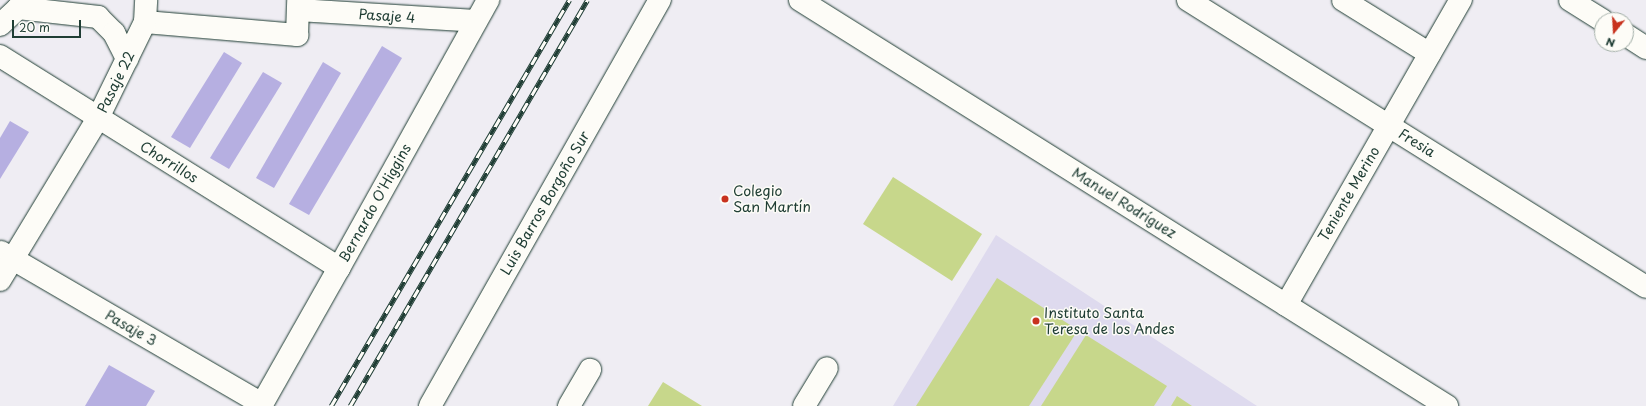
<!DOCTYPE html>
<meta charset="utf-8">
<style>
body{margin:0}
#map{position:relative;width:1646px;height:406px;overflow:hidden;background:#efedf3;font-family:"Playpen Sans",sans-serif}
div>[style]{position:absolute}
.built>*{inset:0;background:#dedaee}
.green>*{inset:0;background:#c7d78b}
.building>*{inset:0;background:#b6afe1}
.roads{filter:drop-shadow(0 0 1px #1f3d34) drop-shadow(0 0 1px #1f3d34)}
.street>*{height:22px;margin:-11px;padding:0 11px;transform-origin:11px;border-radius:11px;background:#fdfcf7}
.secondary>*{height:22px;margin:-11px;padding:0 11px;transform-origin:11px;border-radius:11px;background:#fdfcf7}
.rail>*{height:4.5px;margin-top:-2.25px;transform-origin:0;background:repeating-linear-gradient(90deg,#fdfcf7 0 9px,#1f3d34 0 18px);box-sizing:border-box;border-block:1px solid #1f3d34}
.dots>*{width:11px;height:11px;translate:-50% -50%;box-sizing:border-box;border:2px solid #fdfcf7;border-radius:50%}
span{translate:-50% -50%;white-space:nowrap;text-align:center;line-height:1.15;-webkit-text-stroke:3px #fdfcf7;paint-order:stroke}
.street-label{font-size:14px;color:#1f3d34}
.poi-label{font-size:14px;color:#1f3d34}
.left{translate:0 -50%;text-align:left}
.north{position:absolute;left:1594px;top:12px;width:40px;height:40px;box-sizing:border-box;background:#fdfcf7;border:1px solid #a4b0a9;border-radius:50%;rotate:198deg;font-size:11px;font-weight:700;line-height:16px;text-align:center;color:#1f3d34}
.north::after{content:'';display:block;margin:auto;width:14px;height:18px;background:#c8321e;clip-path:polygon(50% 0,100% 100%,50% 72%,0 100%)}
.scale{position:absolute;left:12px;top:20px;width:69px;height:18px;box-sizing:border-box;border:2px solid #1f3d34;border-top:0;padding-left:5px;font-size:12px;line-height:14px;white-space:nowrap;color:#1f3d34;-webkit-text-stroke:3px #fdfcf7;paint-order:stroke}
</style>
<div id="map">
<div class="built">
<div style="clip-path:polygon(996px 235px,1257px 406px,893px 406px)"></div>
</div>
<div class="green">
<div style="clip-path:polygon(893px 177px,982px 234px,952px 281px,863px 224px)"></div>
<div style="clip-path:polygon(997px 278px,1078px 330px,1029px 406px,916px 406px)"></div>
<div style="clip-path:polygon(1086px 335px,1167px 386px,1154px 406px,1041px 406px)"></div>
<div style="clip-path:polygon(663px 382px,702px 406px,648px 406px)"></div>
<div style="clip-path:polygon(1177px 396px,1192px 406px,1171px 406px)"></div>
</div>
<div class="building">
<div style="clip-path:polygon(382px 46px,402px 58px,309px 215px,289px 204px)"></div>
<div style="clip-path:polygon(224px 52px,242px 63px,190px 148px,171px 137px)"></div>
<div style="clip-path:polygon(323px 62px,341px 73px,274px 188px,256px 178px)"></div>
<div style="clip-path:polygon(263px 72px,282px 83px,229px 169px,210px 158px)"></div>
<div style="clip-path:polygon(10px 121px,29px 132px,0 179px,0 138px)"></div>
<div style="clip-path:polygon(109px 365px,155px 391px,146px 406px,85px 406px)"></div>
</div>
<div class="roads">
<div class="street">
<div style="left:800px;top:0;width:764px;rotate:32.11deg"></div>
<div style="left:1188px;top:0;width:540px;rotate:32.07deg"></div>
<div style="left:1343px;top:0;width:102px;rotate:31.8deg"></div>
<div style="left:1570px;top:0;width:38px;rotate:32deg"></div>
<div style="left:298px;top:10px;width:178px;rotate:3.5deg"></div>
<div style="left:145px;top:22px;width:153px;rotate:4.9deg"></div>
<div style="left:297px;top:35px;width:35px;rotate:-88deg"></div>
<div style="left:0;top:25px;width:25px;rotate:-43deg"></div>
<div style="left:18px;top:8px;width:81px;rotate:6.4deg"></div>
<div style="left:98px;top:17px;width:23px;rotate:45deg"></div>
<div style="left:114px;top:33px;width:29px;rotate:63deg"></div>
<div style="left:1626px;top:35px;width:24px;rotate:33deg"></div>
<div style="left:1px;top:252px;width:302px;rotate:30.2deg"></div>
<div style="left:339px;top:268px;width:307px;rotate:-60.9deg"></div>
<div style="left:0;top:280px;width:189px;rotate:-58.8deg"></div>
<div style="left:98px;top:118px;width:107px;rotate:-63.9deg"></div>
<div style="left:145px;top:22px;width:22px;rotate:-87deg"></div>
<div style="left:1286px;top:305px;width:352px;rotate:-60.2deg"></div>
<div style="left:569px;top:406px;width:42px;rotate:-59.7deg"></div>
<div style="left:804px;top:406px;width:44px;rotate:-58.8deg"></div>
</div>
<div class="secondary">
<div style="left:0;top:56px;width:400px;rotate:32deg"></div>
<div style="left:339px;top:268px;width:159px;rotate:119.5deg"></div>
<div style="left:430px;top:406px;width:467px;rotate:-60.5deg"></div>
</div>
</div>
<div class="rail">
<div style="left:331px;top:406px;width:471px;rotate:-59.6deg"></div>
<div style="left:350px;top:406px;width:470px;rotate:-59.7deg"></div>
</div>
<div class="dots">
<div style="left:725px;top:199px;background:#c8321e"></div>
<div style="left:1036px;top:321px;background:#c8321e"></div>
</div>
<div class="street-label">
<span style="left:387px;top:16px;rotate:4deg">Pasaje 4</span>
<span style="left:116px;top:82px;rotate:-64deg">Pasaje 22</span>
<span style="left:1417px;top:143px;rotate:32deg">Fresia</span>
<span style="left:169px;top:162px;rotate:32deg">Chorrillos</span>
<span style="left:1349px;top:194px;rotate:-60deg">Teniente Merino</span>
<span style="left:375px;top:203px;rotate:-61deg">Bernardo O'Higgins</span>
<span style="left:545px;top:203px;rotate:-60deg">Luis Barros Borgoño Sur</span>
<span style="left:1124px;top:203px;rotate:32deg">Manuel Rodríguez</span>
<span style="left:131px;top:328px;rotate:30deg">Pasaje 3</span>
</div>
<div class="poi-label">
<span class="left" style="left:733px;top:199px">Colegio<br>San Martín</span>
<span class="left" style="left:1044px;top:321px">Instituto Santa<br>Teresa de los Andes</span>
</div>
<div class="north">N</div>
<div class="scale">20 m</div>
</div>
